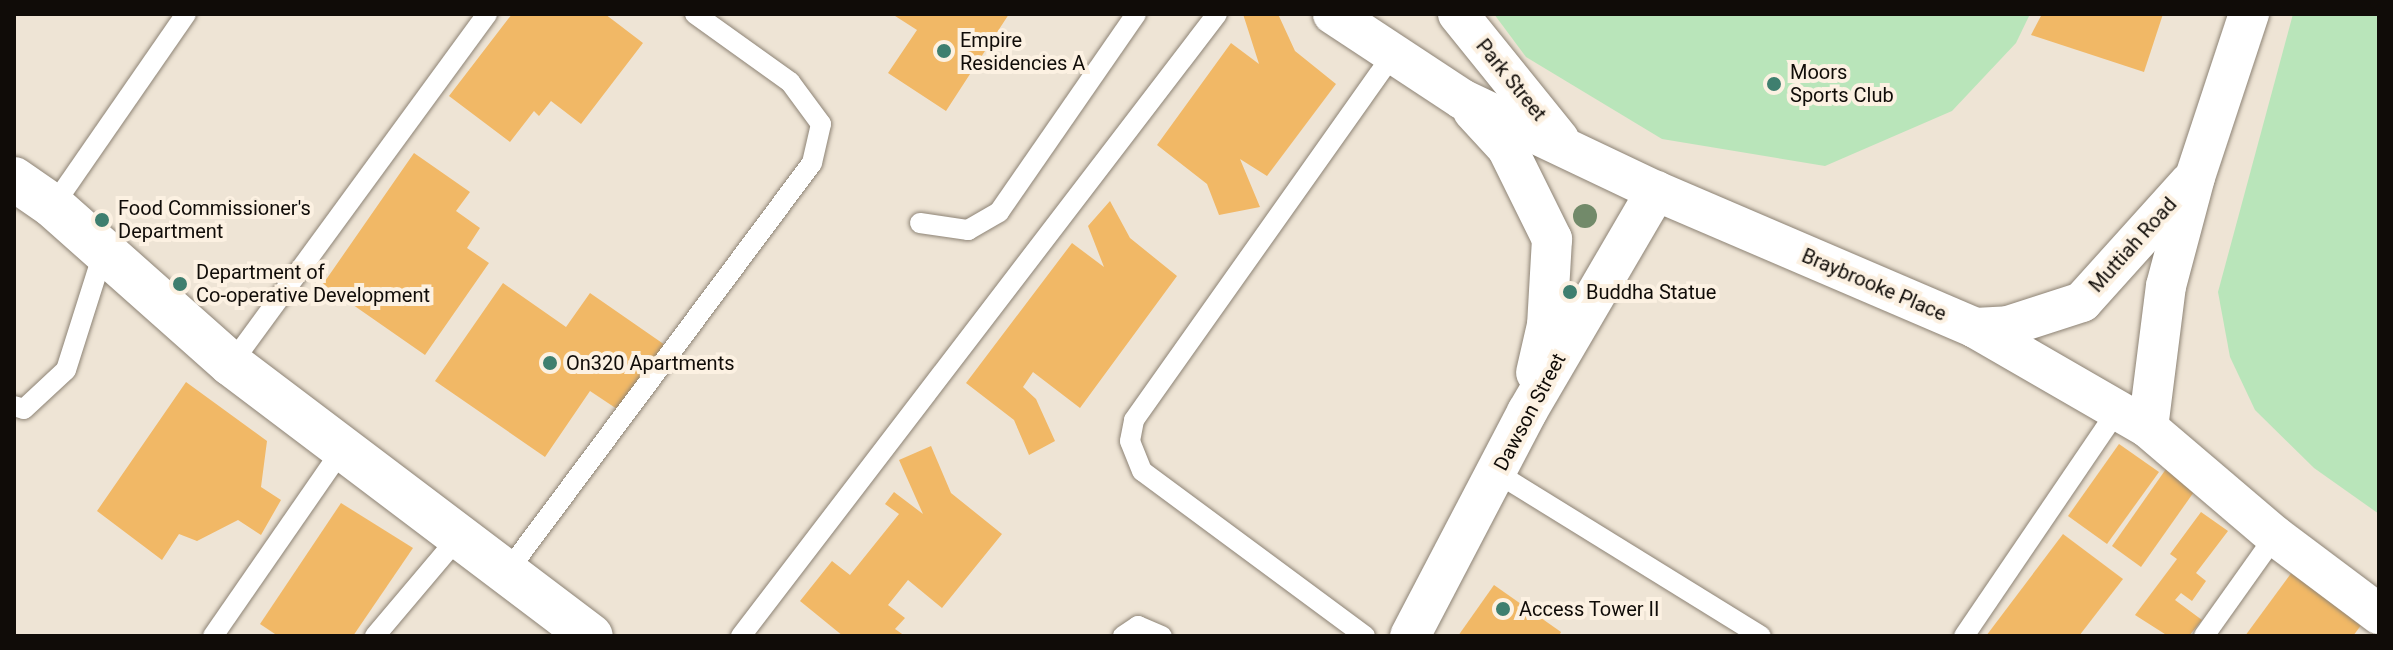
<!DOCTYPE html>
<style>
body{margin:0}
#map{position:relative;width:2393px;height:650px;overflow:hidden;background:#eee4d5;font-family:Roboto,sans-serif}
div>[style]{position:absolute}
.green>*{inset:0;background:#b9e5ba}
.building>*{inset:0;background:#f1b866}
.roads{filter:drop-shadow(0 0 2px #8d8375) drop-shadow(0 0 2px #8d8375)}
.service>*{height:20px;margin:-10px;padding:0 10px;transform-origin:10px;border-radius:10px;background:#fff}
.minor>*{height:40px;margin:-20px;padding:0 20px;transform-origin:20px;border-radius:20px;background:#fff}
.primary>*{height:44px;margin:-22px;padding:0 22px;transform-origin:22px;border-radius:22px;background:#fff}
.trees>*{width:24px;height:24px;margin:-12px;border-radius:50%;background:#728a6a}
.dots>*{width:22px;height:22px;translate:-50% -50%;box-sizing:border-box;border:4px solid #fcf1e2;border-radius:50%}
span{translate:-50% -50%;white-space:nowrap;text-align:center;line-height:1.15;-webkit-text-stroke:8px #fcf1e2;paint-order:stroke}
.poi-label{font-size:20px;color:#100c08}
.left{translate:0 -50%;text-align:left}
.street-label{font-size:20px;color:#100c08}
.frame{position:absolute;inset:0;border:16px solid #100c08;pointer-events:none}
</style>
<div id="map">
<div class="green">
<div style="clip-path:polygon(1494px 14px,2030px 14px,2016px 43px,1952px 111px,1825px 166px,1662px 139px,1526px 57px)"></div>
<div style="clip-path:polygon(2293px 14px,2379px 14px,2379px 514px,2314px 468px,2255px 410px,2230px 357px,2218px 292px)"></div>
</div>
<div class="building">
<div style="clip-path:polygon(512px 14px,605px 14px,643px 43px,581px 124px,551px 101px,539px 116px,534px 111px,510px 142px,449px 96px)"></div>
<div style="clip-path:polygon(892px 14px,1009px 14px,946px 111px,888px 73px,917px 30px)"></div>
<div style="clip-path:polygon(1243px 14px,1278px 14px,1295px 51px,1336px 84px,1267px 176px,1240px 159px,1260px 207px,1219px 215px,1207px 184px,1157px 145px,1231px 43px,1259px 64px)"></div>
<div style="clip-path:polygon(2042px 14px,2163px 14px,2144px 72px,2031px 35px)"></div>
<div style="clip-path:polygon(414px 153px,470px 192px,456px 211px,480px 228px,467px 248px,489px 263px,425px 355px,323px 284px)"></div>
<div style="clip-path:polygon(1110px 201px,1130px 238px,1177px 276px,1080px 408px,1033px 372px,1023px 387px,1036px 399px,1055px 441px,1029px 455px,1014px 420px,966px 383px,1072px 243px,1104px 267px,1088px 226px)"></div>
<div style="clip-path:polygon(503px 283px,566px 327px,590px 293px,665px 345px,620px 411px,590px 391px,545px 457px,435px 381px)"></div>
<div style="clip-path:polygon(186px 382px,267px 441px,261px 487px,281px 500px,261px 535px,238px 520px,197px 541px,179px 534px,162px 560px,97px 511px)"></div>
<div style="clip-path:polygon(2119px 444px,2159px 472px,2107px 544px,2068px 516px)"></div>
<div style="clip-path:polygon(931px 446px,951px 493px,1002px 534px,942px 608px,908px 580px,888px 605px,905px 618px,895px 629px,905px 636px,843px 636px,800px 601px,832px 561px,850px 575px,899px 514px,885px 504px,894px 492px,923px 514px,899px 460px)"></div>
<div style="clip-path:polygon(2166px 469px,2196px 489px,2141px 567px,2112px 546px)"></div>
<div style="clip-path:polygon(341px 503px,413px 548px,353px 636px,278px 636px,260px 624px)"></div>
<div style="clip-path:polygon(2201px 512px,2228px 531px,2196px 573px,2206px 581px,2192px 601px,2181px 593px,2175px 600px,2202px 620px,2189px 636px,2168px 636px,2135px 615px,2177px 559px,2170px 554px)"></div>
<div style="clip-path:polygon(2063px 534px,2123px 579px,2079px 636px,1986px 636px)"></div>
<div style="clip-path:polygon(2292px 572px,2362px 624px,2353px 636px,2245px 636px)"></div>
<div style="clip-path:polygon(1494px 585px,1561px 632px,1559px 636px,1458px 636px)"></div>
</div>
<div class="roads">
<div class="service">
<div style="left:53px;top:206px;width:234px;rotate:-55.3deg"></div>
<div style="left:920px;top:223px;width:49px;rotate:8.3deg"></div>
<div style="left:968px;top:230px;width:36px;rotate:-30deg"></div>
<div style="left:999px;top:212px;width:241px;rotate:-55.3deg"></div>
<div style="left:231px;top:364px;width:434px;rotate:-53.8deg"></div>
<div style="left:14px;top:406px;width:10px;rotate:17deg"></div>
<div style="left:24px;top:409px;width:57px;rotate:-42.9deg"></div>
<div style="left:66px;top:370px;width:106px;rotate:-72.4deg"></div>
<div style="left:1497px;top:473px;width:310px;rotate:31.7deg"></div>
<div style="left:507px;top:572px;width:510px;rotate:-53.29deg"></div>
<div style="left:812px;top:163px;width:40px;rotate:-77deg"></div>
<div style="left:821px;top:124px;width:52px;rotate:-126.4deg"></div>
<div style="left:790px;top:82px;width:117px;rotate:-144.4deg"></div>
<div style="left:213px;top:636px;width:226px;rotate:-55.3deg"></div>
<div style="left:375px;top:636px;width:127px;rotate:-49.8deg"></div>
<div style="left:741px;top:636px;width:783px;rotate:-52.57deg"></div>
<div style="left:1123px;top:636px;width:18px;rotate:-34deg"></div>
<div style="left:1138px;top:626px;width:26px;rotate:23deg"></div>
<div style="left:1365px;top:636px;width:277px;rotate:-143.5deg"></div>
<div style="left:1142px;top:471px;width:32px;rotate:-112deg"></div>
<div style="left:1130px;top:441px;width:21px;rotate:-79deg"></div>
<div style="left:1134px;top:420px;width:450px;rotate:-54.7deg"></div>
<div style="left:1964px;top:636px;width:268px;rotate:-55.8deg"></div>
<div style="left:2204px;top:636px;width:123px;rotate:-54.6deg"></div>
</div>
<div class="minor">
<div style="left:1333px;top:14px;width:154px;rotate:33.4deg"></div>
<div style="left:1462px;top:99px;width:215px;rotate:25.4deg"></div>
<div style="left:1656px;top:191px;width:347px;rotate:23.2deg"></div>
<div style="left:1975px;top:328px;width:200px;rotate:30deg"></div>
<div style="left:2148px;top:428px;width:167px;rotate:40.4deg"></div>
<div style="left:2275px;top:536px;width:130px;rotate:36.9deg"></div>
<div style="left:1458px;top:14px;width:161px;rotate:51.1deg"></div>
<div style="left:1473px;top:111px;width:50px;rotate:47.4deg"></div>
<div style="left:1507px;top:148px;width:102px;rotate:63.7deg"></div>
<div style="left:1552px;top:239px;width:86px;rotate:93.3deg"></div>
<div style="left:1547px;top:325px;width:49px;rotate:102.9deg"></div>
<div style="left:1975px;top:328px;width:33px;rotate:-3deg"></div>
<div style="left:2008px;top:326px;width:78px;rotate:-18deg"></div>
<div style="left:2082px;top:302px;width:161px;rotate:-48deg"></div>
<div style="left:2148px;top:428px;width:143px;rotate:-82.8deg"></div>
<div style="left:2166px;top:286px;width:113px;rotate:-75.1deg"></div>
<div style="left:2195px;top:177px;width:172px;rotate:-71.7deg"></div>
<div style="left:1410px;top:636px;width:253px;rotate:-62.4deg"></div>
<div style="left:1527px;top:412px;width:256px;rotate:-59.7deg"></div>
</div>
<div class="primary">
<div style="left:14px;top:179px;width:47px;rotate:34.7deg"></div>
<div style="left:53px;top:206px;width:238px;rotate:41.6deg"></div>
<div style="left:231px;top:364px;width:451px;rotate:37.1deg"></div>
</div>
</div>
<div class="trees">
<div style="left:1585px;top:216px"></div>
</div>
<div class="dots">
<div style="left:944px;top:51px;background:#3f7f6f"></div>
<div style="left:1774px;top:84px;background:#3f7f6f"></div>
<div style="left:102px;top:220px;background:#3f7f6f"></div>
<div style="left:180px;top:284px;background:#3f7f6f"></div>
<div style="left:1570px;top:292px;background:#3f7f6f"></div>
<div style="left:550px;top:363px;background:#3f7f6f"></div>
<div style="left:1503px;top:609px;background:#3f7f6f"></div>
</div>
<div class="poi-label">
<span class="left" style="left:960px;top:52px">Empire<br>Residencies A</span>
<span class="left" style="left:1790px;top:84px">Moors<br>Sports Club</span>
<span class="left" style="left:118px;top:220px">Food Commissioner's<br>Department</span>
<span class="left" style="left:196px;top:284px">Department of<br>Co-operative Development</span>
<span class="left" style="left:1586px;top:292px">Buddha Statue</span>
<span class="left" style="left:566px;top:363px">On320 Apartments</span>
<span class="left" style="left:1519px;top:609px">Access Tower II</span>
</div>
<div class="street-label">
<span style="left:1511px;top:80px;rotate:51deg">Park Street</span>
<span style="left:2133px;top:245px;rotate:-48deg">Muttiah Road</span>
<span style="left:1874px;top:285px;rotate:23deg">Braybrooke Place</span>
<span style="left:1530px;top:412px;rotate:-62deg">Dawson Street</span>
</div>
<div class="frame"></div>
</div>
